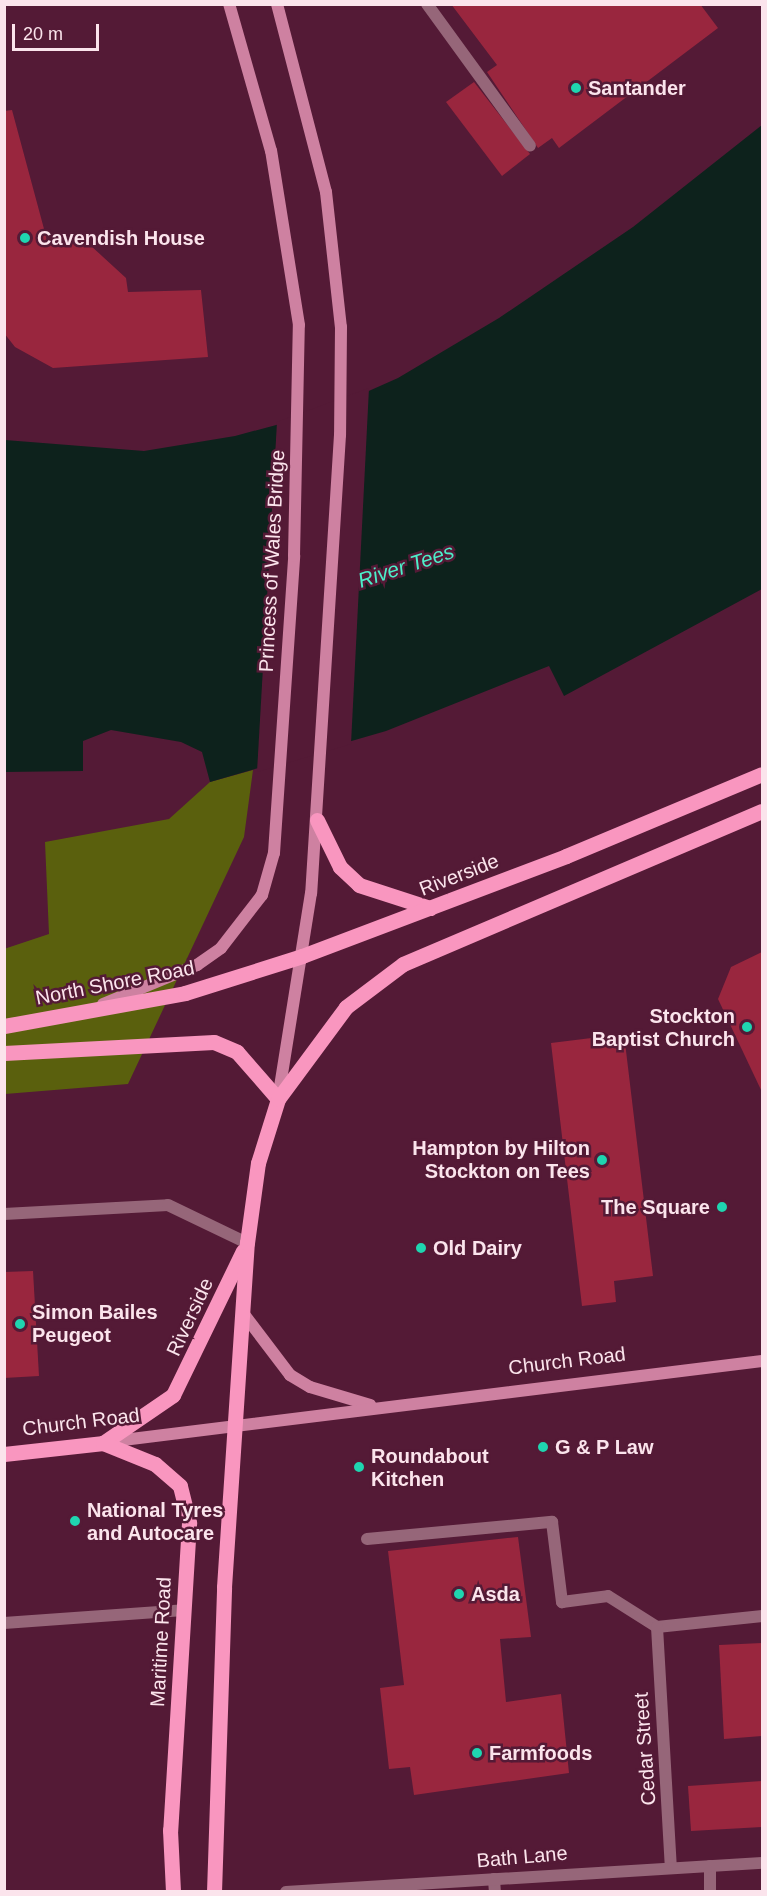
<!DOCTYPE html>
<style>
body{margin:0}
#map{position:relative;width:767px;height:1896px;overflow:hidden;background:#541a36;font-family:Helvetica,sans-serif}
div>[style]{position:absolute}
.green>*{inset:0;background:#5a600d}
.water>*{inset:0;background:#0d221c}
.pier>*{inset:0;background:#541a36}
.building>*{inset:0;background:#99263e}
.lane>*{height:12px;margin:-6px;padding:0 6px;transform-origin:6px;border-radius:6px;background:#966679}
.street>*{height:12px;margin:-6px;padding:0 6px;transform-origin:6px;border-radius:6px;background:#966679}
.secondary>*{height:12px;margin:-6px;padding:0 6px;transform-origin:6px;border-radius:6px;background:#ce81a1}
.primary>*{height:15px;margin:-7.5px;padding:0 7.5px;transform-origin:7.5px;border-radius:7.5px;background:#f996bf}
.dots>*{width:16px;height:16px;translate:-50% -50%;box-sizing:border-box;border:3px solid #541a36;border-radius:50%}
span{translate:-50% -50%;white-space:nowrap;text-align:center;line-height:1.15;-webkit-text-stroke:5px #541a36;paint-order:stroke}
.poi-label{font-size:20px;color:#fbe4ec;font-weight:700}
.left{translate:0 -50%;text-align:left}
.right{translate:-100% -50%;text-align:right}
.street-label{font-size:20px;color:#fbe4ec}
.water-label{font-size:21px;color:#4cefc9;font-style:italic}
.frame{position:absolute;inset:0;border:6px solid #fbe4ec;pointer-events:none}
.scale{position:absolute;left:12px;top:24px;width:87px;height:27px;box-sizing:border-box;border:3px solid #fbe4ec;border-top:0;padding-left:8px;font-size:18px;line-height:21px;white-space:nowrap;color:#fbe4ec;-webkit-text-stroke:4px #541a36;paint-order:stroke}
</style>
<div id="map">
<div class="green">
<div style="clip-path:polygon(253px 770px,244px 837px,128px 1084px,5px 1094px,4px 949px,49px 934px,45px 842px,169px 819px,210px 782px)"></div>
</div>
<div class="water">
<div style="clip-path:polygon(762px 125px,762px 589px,564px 696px,549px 666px,386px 731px,210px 782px,202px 752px,181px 742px,111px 730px,83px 741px,83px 771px,5px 772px,5px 440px,144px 451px,235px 436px,317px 414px,398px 378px,499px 318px,633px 227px)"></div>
</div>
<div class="pier">
<div style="clip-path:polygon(369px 388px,351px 744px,257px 772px,277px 422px)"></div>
</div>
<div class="building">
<div style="clip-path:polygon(451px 4px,700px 4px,718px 28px,559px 148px,552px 138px,538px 148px,487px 72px,497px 65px)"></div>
<div style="clip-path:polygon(474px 82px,530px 154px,502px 176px,446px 102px)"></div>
<div style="clip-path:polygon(12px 110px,47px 240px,90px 245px,126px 278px,128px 292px,201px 290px,208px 357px,53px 368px,15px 347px,4px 333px,4px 111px)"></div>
<div style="clip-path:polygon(762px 952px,762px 1092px,718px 999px,731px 967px)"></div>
<div style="clip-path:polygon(624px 1034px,653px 1276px,614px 1281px,616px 1302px,582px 1306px,551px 1043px)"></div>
<div style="clip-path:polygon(33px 1271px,39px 1376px,4px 1378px,4px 1272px)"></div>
<div style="clip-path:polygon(518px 1537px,531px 1637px,500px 1639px,506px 1702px,561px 1694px,569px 1773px,414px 1795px,410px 1767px,389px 1769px,380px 1688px,404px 1685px,388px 1551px)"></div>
<div style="clip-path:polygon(762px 1643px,762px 1736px,724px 1739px,719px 1645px)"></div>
<div style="clip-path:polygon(762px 1781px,762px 1827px,691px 1831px,688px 1786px)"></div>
</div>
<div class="lane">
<div style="left:427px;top:4px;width:175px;rotate:54deg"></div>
<div style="left:367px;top:1539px;width:186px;rotate:-5.3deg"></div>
<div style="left:552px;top:1522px;width:81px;rotate:82.9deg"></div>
<div style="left:562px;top:1602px;width:46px;rotate:-7.4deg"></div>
<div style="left:608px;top:1596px;width:58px;rotate:32.3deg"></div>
<div style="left:657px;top:1627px;width:106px;rotate:-6deg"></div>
<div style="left:710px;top:1866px;width:26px;rotate:90deg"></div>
</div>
<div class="street">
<div style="left:4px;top:1214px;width:164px;rotate:-3.1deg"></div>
<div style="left:168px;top:1205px;width:88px;rotate:25.7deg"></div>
<div style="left:4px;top:1623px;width:180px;rotate:-4.1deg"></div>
<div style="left:657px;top:1627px;width:241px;rotate:86.7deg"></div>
<div style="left:494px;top:1879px;width:13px;rotate:86deg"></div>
<div style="left:286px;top:1892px;width:477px;rotate:-3.5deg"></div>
</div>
<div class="secondary">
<div style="left:277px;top:4px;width:194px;rotate:75.4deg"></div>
<div style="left:326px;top:192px;width:136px;rotate:83.7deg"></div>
<div style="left:341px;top:327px;width:108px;rotate:90.5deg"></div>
<div style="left:340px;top:435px;width:459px;rotate:93.6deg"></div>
<div style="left:311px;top:893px;width:209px;rotate:99.1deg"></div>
<div style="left:103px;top:1004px;width:102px;rotate:-22.5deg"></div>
<div style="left:197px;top:965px;width:29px;rotate:-35deg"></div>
<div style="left:221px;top:948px;width:67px;rotate:-52.3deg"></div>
<div style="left:262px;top:895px;width:44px;rotate:-74.1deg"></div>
<div style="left:274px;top:853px;width:298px;rotate:-86.1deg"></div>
<div style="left:294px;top:556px;width:231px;rotate:-88.8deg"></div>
<div style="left:299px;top:325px;width:176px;rotate:-99.1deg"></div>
<div style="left:271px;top:151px;width:153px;rotate:-105.9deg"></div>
<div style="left:243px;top:1313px;width:78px;rotate:52.8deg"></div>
<div style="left:290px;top:1375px;width:23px;rotate:31deg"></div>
<div style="left:310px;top:1387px;width:63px;rotate:16.7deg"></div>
<div style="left:107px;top:1442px;width:660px;rotate:-7.05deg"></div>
</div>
<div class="primary">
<div style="left:317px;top:820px;width:52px;rotate:63.9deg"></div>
<div style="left:340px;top:867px;width:26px;rotate:43deg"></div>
<div style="left:359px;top:885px;width:75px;rotate:17.9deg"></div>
<div style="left:4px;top:1026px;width:184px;rotate:-10.3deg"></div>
<div style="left:185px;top:993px;width:123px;rotate:-17.5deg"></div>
<div style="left:302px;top:956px;width:282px;rotate:-20.7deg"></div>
<div style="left:566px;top:856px;width:212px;rotate:-22.7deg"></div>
<div style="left:4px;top:1053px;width:210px;rotate:-3deg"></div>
<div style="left:214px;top:1042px;width:25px;rotate:23deg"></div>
<div style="left:237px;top:1052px;width:62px;rotate:48.9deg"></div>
<div style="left:103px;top:1443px;width:85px;rotate:-34.4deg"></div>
<div style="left:173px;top:1395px;width:160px;rotate:-64.1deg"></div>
<div style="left:4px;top:1454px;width:100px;rotate:-6.3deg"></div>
<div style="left:103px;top:1443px;width:56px;rotate:22deg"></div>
<div style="left:155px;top:1464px;width:33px;rotate:41deg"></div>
<div style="left:180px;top:1486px;width:38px;rotate:76deg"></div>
<div style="left:189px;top:1523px;width:308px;rotate:93.5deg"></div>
<div style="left:170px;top:1830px;width:62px;rotate:87.2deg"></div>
<div style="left:214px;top:1892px;width:305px;rotate:-88.1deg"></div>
<div style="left:224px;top:1587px;width:345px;rotate:-86.2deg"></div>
<div style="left:247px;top:1243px;width:81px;rotate:-82.2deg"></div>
<div style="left:258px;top:1163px;width:67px;rotate:-72.6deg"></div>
<div style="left:278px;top:1099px;width:114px;rotate:-53.5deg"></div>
<div style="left:346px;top:1007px;width:71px;rotate:-37deg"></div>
<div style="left:403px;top:964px;width:390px;rotate:-23.1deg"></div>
</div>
<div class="dots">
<div style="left:576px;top:88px;background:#1fd5b0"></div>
<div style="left:25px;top:238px;background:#1fd5b0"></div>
<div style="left:747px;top:1027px;background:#1fd5b0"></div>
<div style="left:602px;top:1160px;background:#1fd5b0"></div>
<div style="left:722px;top:1207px;background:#1fd5b0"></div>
<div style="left:421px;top:1248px;background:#1fd5b0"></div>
<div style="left:20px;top:1324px;background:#1fd5b0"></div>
<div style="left:543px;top:1447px;background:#1fd5b0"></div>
<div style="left:359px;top:1467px;background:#1fd5b0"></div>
<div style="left:75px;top:1521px;background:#1fd5b0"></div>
<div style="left:459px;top:1594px;background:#1fd5b0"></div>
<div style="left:477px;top:1753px;background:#1fd5b0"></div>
</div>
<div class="poi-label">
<span class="left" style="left:588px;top:88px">Santander</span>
<span class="left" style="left:37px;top:238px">Cavendish House</span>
<span class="right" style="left:735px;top:1028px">Stockton<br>Baptist Church</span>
<span class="right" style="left:590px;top:1160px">Hampton by Hilton<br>Stockton on Tees</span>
<span class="right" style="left:710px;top:1207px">The Square</span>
<span class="left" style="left:433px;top:1248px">Old Dairy</span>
<span class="left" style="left:32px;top:1324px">Simon Bailes<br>Peugeot</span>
<span class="left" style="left:555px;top:1447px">G &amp; P Law</span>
<span class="left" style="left:371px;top:1468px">Roundabout<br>Kitchen</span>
<span class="left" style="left:87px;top:1522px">National Tyres<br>and Autocare</span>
<span class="left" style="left:471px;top:1594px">Asda</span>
<span class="left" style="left:489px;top:1753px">Farmfoods</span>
</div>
<div class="street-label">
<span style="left:272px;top:561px;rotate:-87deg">Princess of Wales Bridge</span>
<span style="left:459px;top:875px;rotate:-21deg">Riverside</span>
<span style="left:115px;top:983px;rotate:-11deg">North Shore Road</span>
<span style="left:190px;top:1317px;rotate:-65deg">Riverside</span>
<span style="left:567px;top:1361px;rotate:-7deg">Church Road</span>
<span style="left:81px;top:1422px;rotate:-7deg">Church Road</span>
<span style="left:161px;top:1642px;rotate:-87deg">Maritime Road</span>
<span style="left:645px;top:1749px;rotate:-94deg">Cedar Street</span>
<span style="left:522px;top:1857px;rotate:-5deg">Bath Lane</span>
</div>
<div class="water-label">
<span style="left:406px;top:566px;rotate:-18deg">River Tees</span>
</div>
<div class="frame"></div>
<div class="scale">20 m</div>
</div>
